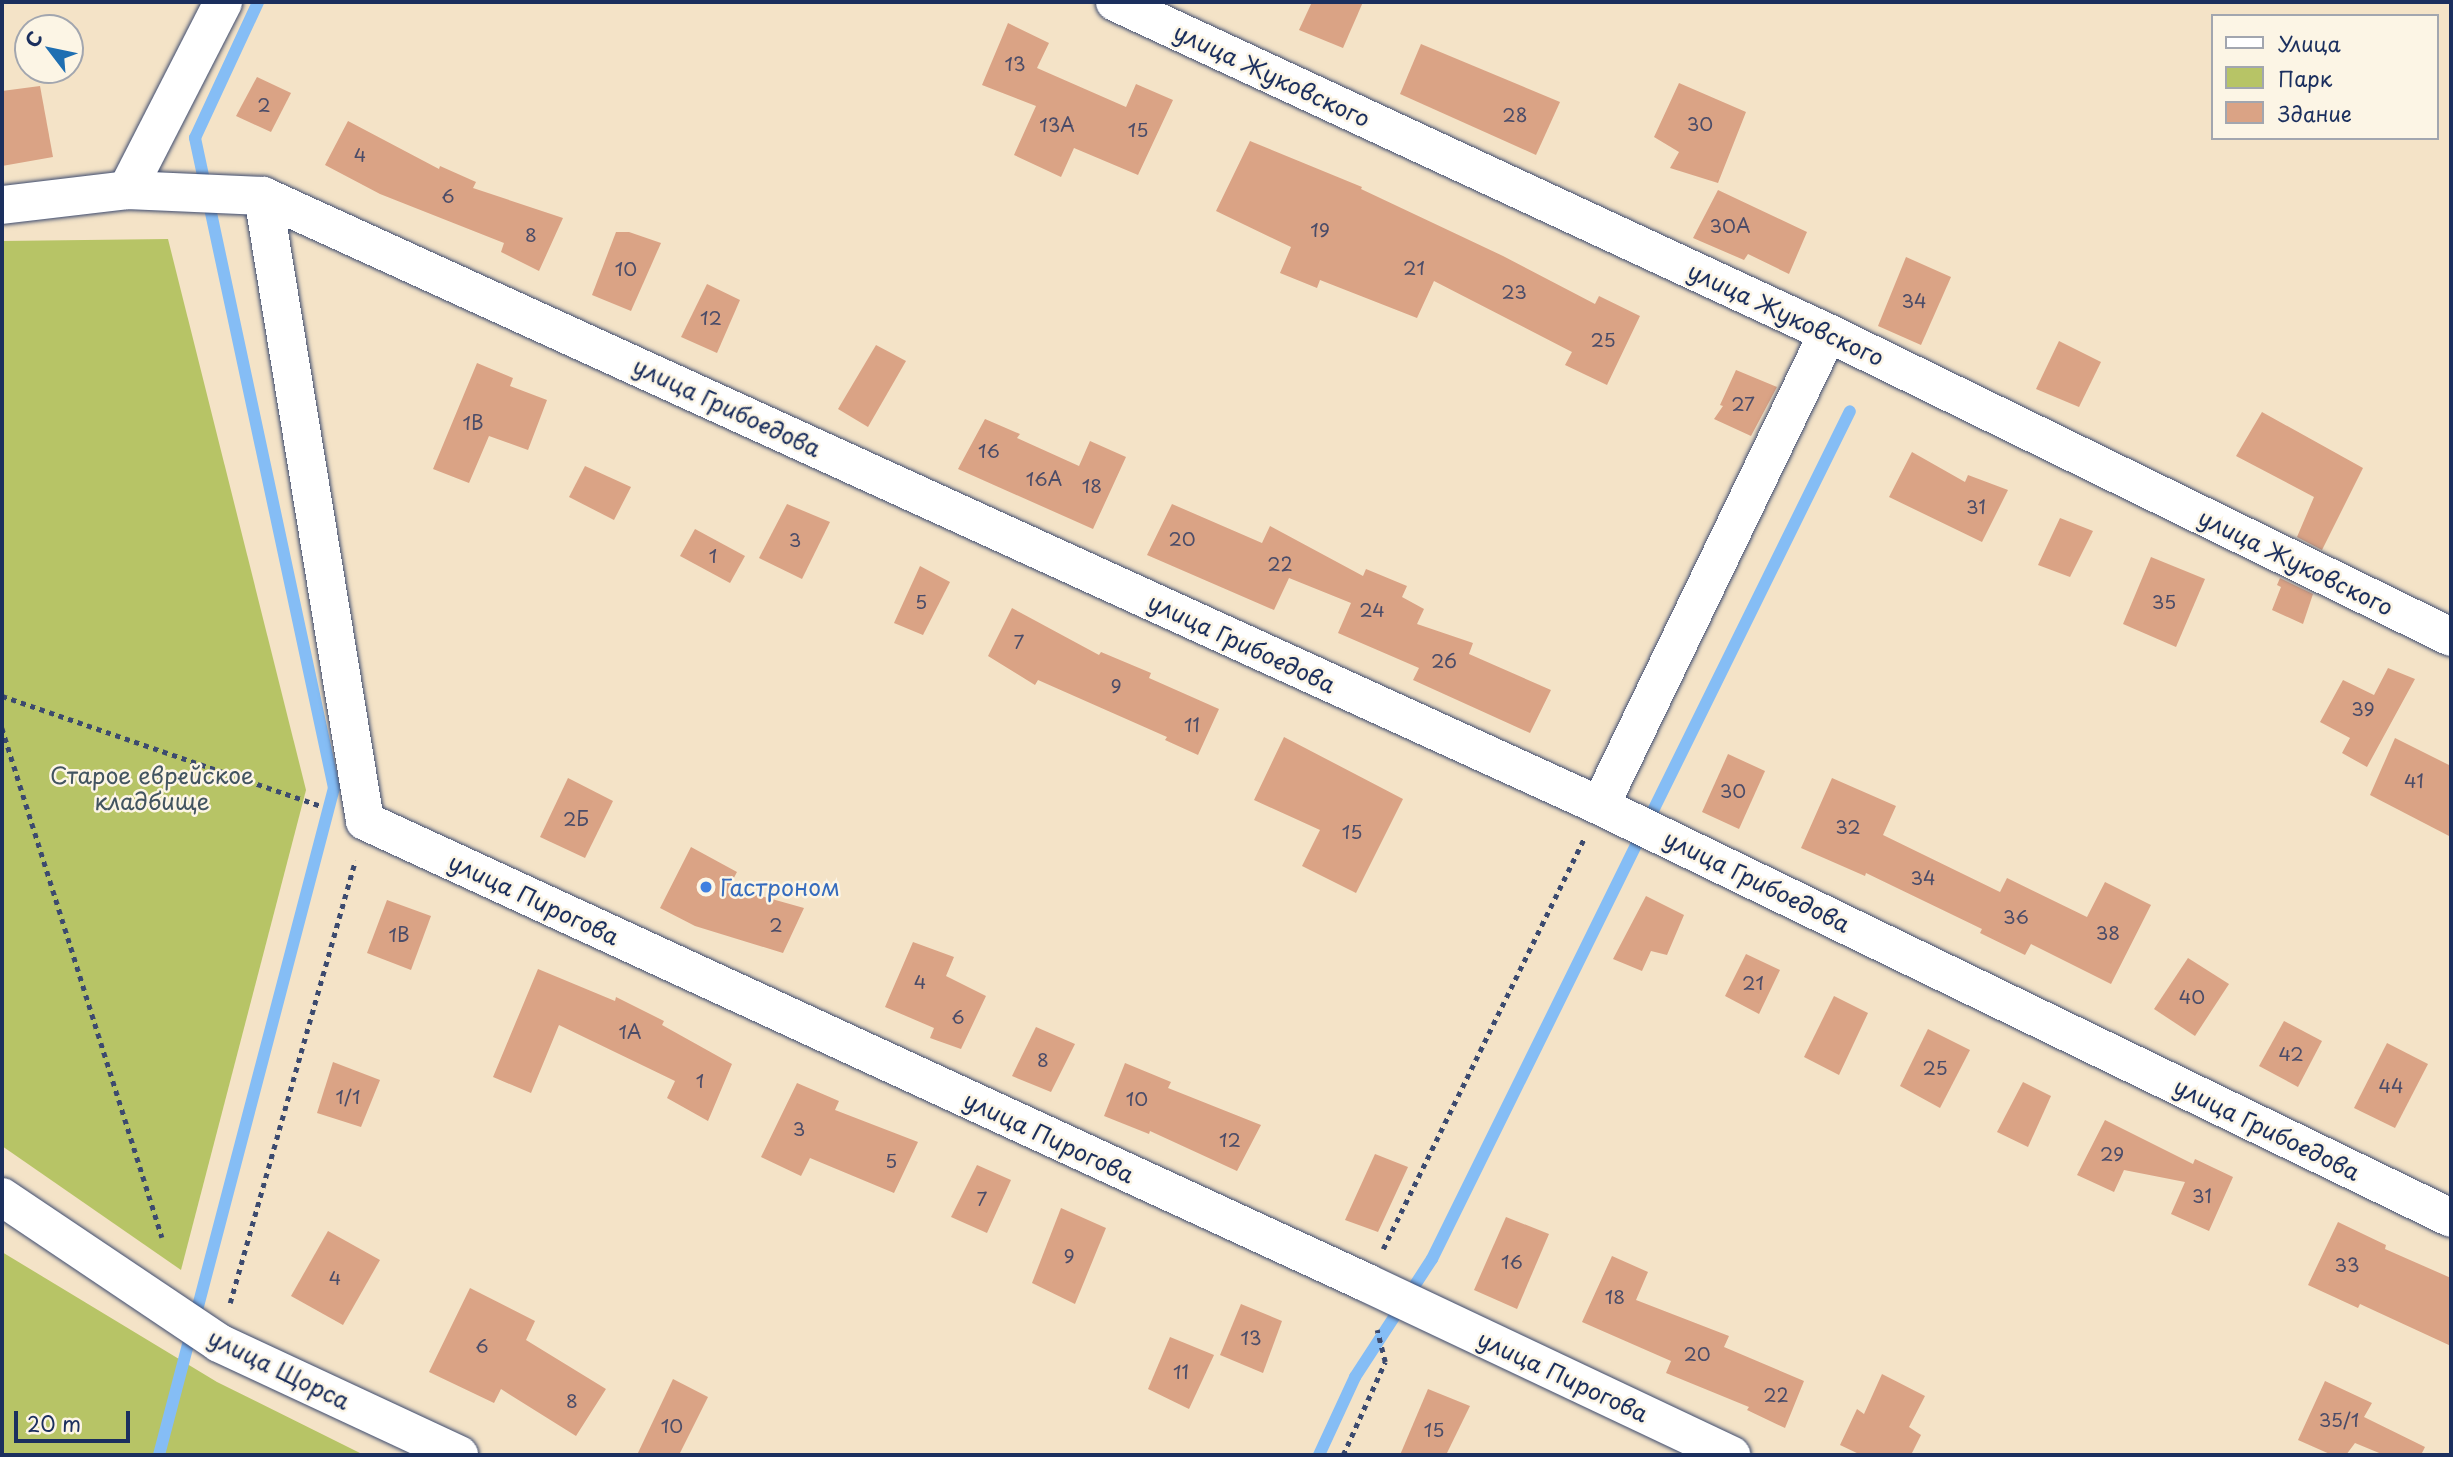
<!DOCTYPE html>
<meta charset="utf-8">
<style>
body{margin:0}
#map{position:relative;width:2453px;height:1457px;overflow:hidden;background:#f4e3c7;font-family:"Playpen Sans",sans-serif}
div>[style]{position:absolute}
.green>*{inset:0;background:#b7c466}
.stream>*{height:12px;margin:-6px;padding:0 6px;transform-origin:6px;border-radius:6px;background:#85bdf5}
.building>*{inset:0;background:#daa385}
.path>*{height:4.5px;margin-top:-2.25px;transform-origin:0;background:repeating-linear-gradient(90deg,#3c4a6e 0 5px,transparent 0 10px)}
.roads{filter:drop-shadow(0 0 2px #3c4a6e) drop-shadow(0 0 2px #3c4a6e)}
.minor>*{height:38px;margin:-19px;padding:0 19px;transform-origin:19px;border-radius:19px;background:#fff}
.dots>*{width:19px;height:19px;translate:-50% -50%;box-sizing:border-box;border:4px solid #fcf5e5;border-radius:50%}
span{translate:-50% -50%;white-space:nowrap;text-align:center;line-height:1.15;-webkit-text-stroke:5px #fcf5e5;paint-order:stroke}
.number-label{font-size:19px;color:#4b4c68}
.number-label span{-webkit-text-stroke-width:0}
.street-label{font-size:23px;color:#1b2f5e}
.park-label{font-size:23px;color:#425460}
.shop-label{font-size:23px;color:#366cbe}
.left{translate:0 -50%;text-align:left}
.frame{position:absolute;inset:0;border:4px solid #1b2f5e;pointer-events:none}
.legend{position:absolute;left:2211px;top:14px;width:228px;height:126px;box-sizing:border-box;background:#fcf5e5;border:2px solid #a2a6af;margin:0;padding:9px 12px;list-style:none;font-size:21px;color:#1b2f5e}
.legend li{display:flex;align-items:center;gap:14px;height:35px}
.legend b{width:35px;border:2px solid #a2a6af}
.north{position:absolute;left:14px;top:14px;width:70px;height:70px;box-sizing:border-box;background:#fcf5e5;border:2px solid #a2a6af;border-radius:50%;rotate:302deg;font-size:19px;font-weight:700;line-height:28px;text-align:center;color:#1b2f5e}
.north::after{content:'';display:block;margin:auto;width:24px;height:32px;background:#1f6fb2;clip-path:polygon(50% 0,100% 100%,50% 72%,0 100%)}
.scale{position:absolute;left:14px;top:1411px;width:116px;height:32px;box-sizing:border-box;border:4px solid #1b2f5e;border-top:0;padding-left:9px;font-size:21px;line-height:24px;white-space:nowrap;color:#1b2f5e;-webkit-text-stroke:5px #fcf5e5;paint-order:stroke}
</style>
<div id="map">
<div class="green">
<div style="clip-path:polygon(168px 239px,306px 790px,181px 1270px,2px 1146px,2px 241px)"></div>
<div style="clip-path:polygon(2px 1252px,217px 1382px,364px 1455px,2px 1455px)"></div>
</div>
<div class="stream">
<div style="left:159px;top:1455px;width:690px;rotate:-75.3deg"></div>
<div style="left:334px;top:788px;width:665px;rotate:-102.07deg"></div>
<div style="left:195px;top:138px;width:150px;rotate:-65.1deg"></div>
<div style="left:1319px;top:1455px;width:86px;rotate:-65.2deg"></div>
<div style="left:1355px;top:1377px;width:141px;rotate:-56.9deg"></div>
<div style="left:1432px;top:1259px;width:945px;rotate:-63.76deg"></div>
</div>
<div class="building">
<div style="clip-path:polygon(1312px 2px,1363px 2px,1343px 48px,1299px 30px)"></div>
<div style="clip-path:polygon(1008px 23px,1049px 43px,1037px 68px,1126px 107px,1136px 84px,1173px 100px,1138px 175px,1074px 148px,1061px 177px,1014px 155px,1036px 106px,982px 85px)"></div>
<div style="clip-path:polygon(1421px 44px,1560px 102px,1536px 155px,1400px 94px)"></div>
<div style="clip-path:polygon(257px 77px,291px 93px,271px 132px,236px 116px)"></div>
<div style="clip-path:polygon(1679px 83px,1746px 112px,1718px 183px,1670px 168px,1679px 152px,1654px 137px)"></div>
<div style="clip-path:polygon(40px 86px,53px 157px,2px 166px,2px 91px)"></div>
<div style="clip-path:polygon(348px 121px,439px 169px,440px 166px,476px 182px,473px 188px,563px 218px,539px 271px,501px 252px,504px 243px,380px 194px,325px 165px)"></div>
<div style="clip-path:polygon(1250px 141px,1362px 187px,1361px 189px,1503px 256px,1595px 304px,1599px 296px,1640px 316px,1607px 385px,1565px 365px,1572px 352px,1434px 281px,1417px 318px,1320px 280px,1317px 288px,1280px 273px,1291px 247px,1216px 211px)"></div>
<div style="clip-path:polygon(1718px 190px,1807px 232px,1789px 274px,1748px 254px,1744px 260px,1693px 238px)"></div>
<div style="clip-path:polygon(616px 232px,629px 232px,661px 243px,631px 311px,592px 295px)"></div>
<div style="clip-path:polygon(1906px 257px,1951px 277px,1921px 345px,1878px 326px)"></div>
<div style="clip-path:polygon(707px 284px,740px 300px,717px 353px,681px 337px)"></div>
<div style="clip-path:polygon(2059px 341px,2101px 362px,2079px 407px,2036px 389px)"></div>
<div style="clip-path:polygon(876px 345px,906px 361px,868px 427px,838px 409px)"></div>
<div style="clip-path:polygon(477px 363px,513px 378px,510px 386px,547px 400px,528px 450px,489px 436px,469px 483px,433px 469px)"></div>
<div style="clip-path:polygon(1736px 370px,1777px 387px,1751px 436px,1714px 419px,1723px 406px,1720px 405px)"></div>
<div style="clip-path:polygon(2262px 412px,2363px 468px,2322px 550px,2297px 537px,2314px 497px,2236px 456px)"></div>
<div style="clip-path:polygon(985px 419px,1020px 434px,1017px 438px,1079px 466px,1090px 441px,1126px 457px,1093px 529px,958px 469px)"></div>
<div style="clip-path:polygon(1912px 452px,1965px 482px,1968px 475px,2008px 490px,1982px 542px,1889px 497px)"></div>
<div style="clip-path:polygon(585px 466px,631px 487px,614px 520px,569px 497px)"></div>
<div style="clip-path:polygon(787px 504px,830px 522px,802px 579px,759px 558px)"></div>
<div style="clip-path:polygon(1172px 504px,1262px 543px,1270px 526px,1363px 576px,1366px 569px,1407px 586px,1402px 597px,1424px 609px,1417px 624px,1473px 643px,1469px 654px,1551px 690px,1530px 733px,1413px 680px,1419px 668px,1338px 633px,1351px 603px,1289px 578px,1274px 610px,1147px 555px)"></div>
<div style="clip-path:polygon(2060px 518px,2093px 531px,2070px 577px,2038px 565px)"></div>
<div style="clip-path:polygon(695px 529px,745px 556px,730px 583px,680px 556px)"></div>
<div style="clip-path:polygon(2151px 557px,2205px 579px,2176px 647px,2123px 624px)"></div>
<div style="clip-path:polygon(920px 566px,950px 582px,923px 635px,894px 623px)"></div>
<div style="clip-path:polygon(2280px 578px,2313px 594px,2303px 624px,2272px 610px,2281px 587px,2277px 585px)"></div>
<div style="clip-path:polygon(1012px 608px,1099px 655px,1101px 652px,1151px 673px,1149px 678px,1219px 709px,1198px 755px,1165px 740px,1167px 737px,1038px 680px,1035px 685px,988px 656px)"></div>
<div style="clip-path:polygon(2388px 668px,2415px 679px,2367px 767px,2342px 753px,2350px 738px,2320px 722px,2343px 680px,2374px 695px)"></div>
<div style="clip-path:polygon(1284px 737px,1403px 799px,1356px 893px,1302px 866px,1320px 830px,1254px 800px)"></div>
<div style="clip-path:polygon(2395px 738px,2451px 766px,2451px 837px,2370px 795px)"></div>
<div style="clip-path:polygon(1728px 754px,1765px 771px,1739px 829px,1702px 812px)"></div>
<div style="clip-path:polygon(568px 778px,613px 801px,585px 858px,540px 837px)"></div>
<div style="clip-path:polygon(1832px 778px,1896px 806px,1883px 835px,2000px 892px,2007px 878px,2087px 917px,2105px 882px,2151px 905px,2111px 984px,2031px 944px,2025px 955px,1980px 933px,1982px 929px,1866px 873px,1865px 876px,1801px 848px)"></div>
<div style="clip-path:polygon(691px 847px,737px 872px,729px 887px,804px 908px,783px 953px,695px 926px,660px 908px)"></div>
<div style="clip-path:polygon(1646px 896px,1684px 915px,1667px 955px,1651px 951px,1642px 971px,1613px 959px)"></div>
<div style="clip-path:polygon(387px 900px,431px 916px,411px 970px,367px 953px)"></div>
<div style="clip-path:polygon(913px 942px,954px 957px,946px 976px,986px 996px,961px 1049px,930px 1038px,934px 1028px,885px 1007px)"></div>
<div style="clip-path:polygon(1746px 954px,1780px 970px,1759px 1014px,1725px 996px)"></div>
<div style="clip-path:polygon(2188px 958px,2229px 984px,2195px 1036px,2154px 1009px)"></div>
<div style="clip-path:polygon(538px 969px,615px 1001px,616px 997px,664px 1021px,662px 1025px,732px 1064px,708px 1121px,667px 1098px,675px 1081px,559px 1025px,531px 1093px,493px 1077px)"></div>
<div style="clip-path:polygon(1834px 996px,1868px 1013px,1839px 1075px,1804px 1057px)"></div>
<div style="clip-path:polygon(2284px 1021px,2322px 1041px,2298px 1087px,2259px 1066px)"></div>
<div style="clip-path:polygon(1036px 1027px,1075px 1044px,1051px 1092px,1012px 1076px)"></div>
<div style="clip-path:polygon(1928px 1029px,1970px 1050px,1940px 1108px,1900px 1086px)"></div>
<div style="clip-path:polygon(2387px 1043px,2428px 1064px,2395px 1128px,2354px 1108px)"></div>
<div style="clip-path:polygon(333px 1062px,380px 1080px,361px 1127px,317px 1113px)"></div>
<div style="clip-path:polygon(1125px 1063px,1171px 1082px,1168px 1088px,1261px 1125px,1237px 1171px,1150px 1131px,1149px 1134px,1104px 1116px)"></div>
<div style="clip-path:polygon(2023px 1082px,2051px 1096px,2028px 1147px,1997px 1132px)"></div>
<div style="clip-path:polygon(797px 1083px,839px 1101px,835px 1110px,918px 1142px,894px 1193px,810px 1158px,801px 1176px,761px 1157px)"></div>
<div style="clip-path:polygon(2105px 1120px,2193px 1164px,2195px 1159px,2233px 1177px,2209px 1231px,2171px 1214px,2185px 1182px,2124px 1170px,2114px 1192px,2077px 1175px)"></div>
<div style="clip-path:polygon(1375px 1154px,1408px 1167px,1378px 1232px,1345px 1220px)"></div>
<div style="clip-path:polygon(977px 1165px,1011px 1180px,987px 1233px,951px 1217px)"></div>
<div style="clip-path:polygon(1061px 1208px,1106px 1228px,1075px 1304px,1032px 1283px)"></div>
<div style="clip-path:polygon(1506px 1217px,1549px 1234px,1517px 1309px,1474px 1290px)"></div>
<div style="clip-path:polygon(2338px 1222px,2386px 1245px,2385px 1249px,2451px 1278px,2451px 1346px,2360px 1304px,2358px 1308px,2308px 1285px)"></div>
<div style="clip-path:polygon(328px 1231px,380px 1260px,343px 1325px,291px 1296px)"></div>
<div style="clip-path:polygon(1612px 1256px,1648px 1272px,1636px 1300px,1729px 1336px,1724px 1347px,1804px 1381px,1785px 1428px,1747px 1410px,1749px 1407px,1666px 1373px,1671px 1361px,1582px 1322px)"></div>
<div style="clip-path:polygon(470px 1288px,535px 1321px,526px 1340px,606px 1389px,576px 1436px,501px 1389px,494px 1403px,429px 1372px)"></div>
<div style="clip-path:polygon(1241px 1304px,1282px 1321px,1263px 1373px,1220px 1355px)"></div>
<div style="clip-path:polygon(1170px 1337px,1214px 1355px,1189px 1409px,1148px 1389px)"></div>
<div style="clip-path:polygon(1882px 1374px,1925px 1396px,1909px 1427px,1921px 1435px,1911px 1455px,1861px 1455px,1840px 1445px,1857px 1409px,1864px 1414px)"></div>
<div style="clip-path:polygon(673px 1379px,708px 1397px,679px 1455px,637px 1455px)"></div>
<div style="clip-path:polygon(2325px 1381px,2372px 1403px,2364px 1417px,2425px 1447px,2421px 1455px,2384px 1455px,2355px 1443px,2346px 1455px,2332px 1455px,2298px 1440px)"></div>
<div style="clip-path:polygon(1428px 1389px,1470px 1406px,1446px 1455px,1400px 1455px)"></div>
</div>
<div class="path">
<div style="left:2px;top:696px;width:338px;rotate:19deg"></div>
<div style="left:2px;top:728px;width:534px;rotate:72.55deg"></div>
<div style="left:1383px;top:1249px;width:457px;rotate:-63.9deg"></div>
<div style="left:230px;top:1303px;width:460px;rotate:-74.2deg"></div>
<div style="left:1343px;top:1455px;width:102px;rotate:-65.7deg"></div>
<div style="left:1385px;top:1362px;width:33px;rotate:-104deg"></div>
</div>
<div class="roads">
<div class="minor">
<div style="left:1115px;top:2px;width:786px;rotate:24.9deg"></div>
<div style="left:1828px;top:333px;width:693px;rotate:26.01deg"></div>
<div style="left:127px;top:190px;width:211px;rotate:-62.9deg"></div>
<div style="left:263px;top:196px;width:633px;rotate:80.73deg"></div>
<div style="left:365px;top:821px;width:1103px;rotate:24.75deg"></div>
<div style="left:1367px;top:1283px;width:403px;rotate:25.3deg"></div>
<div style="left:2px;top:205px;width:126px;rotate:-6.8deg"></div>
<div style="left:127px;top:190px;width:136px;rotate:2.5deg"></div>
<div style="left:263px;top:196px;width:1470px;rotate:24.52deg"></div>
<div style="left:1600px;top:806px;width:945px;rotate:25.83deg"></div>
<div style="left:1600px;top:806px;width:525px;rotate:-64.26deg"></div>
<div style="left:2px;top:1197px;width:262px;rotate:33.9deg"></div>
<div style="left:219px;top:1343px;width:265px;rotate:25deg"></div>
</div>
</div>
<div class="dots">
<div style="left:706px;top:887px;background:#3f7fe0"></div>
</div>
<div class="number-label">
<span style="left:1015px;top:64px">13</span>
<span style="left:264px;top:105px">2</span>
<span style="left:1515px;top:115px">28</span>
<span style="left:1700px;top:124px">30</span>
<span style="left:1057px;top:125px">13А</span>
<span style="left:1138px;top:130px">15</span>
<span style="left:360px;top:155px">4</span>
<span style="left:448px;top:196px">6</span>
<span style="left:1730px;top:226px">30А</span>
<span style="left:1320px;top:230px">19</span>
<span style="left:531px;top:235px">8</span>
<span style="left:1414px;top:268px">21</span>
<span style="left:626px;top:269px">10</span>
<span style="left:1514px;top:292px">23</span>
<span style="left:1914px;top:301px">34</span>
<span style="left:711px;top:318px">12</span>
<span style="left:1603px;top:340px">25</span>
<span style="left:1743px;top:404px">27</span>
<span style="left:473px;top:423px">1В</span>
<span style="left:989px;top:451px">16</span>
<span style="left:1044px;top:479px">16А</span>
<span style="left:1092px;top:486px">18</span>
<span style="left:1976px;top:507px">31</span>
<span style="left:1182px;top:539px">20</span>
<span style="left:795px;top:540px">3</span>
<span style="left:713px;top:556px">1</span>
<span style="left:1280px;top:564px">22</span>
<span style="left:921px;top:602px">5</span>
<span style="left:2164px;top:602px">35</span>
<span style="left:1372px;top:610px">24</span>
<span style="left:1019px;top:642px">7</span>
<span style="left:1444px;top:661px">26</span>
<span style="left:1116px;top:686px">9</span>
<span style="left:2363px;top:709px">39</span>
<span style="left:1192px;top:725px">11</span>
<span style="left:2414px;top:781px">41</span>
<span style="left:1733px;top:791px">30</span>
<span style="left:576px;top:819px">2Б</span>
<span style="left:1848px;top:827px">32</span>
<span style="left:1352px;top:832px">15</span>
<span style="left:1923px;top:878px">34</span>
<span style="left:2016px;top:917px">36</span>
<span style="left:776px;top:925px">2</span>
<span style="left:2108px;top:933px">38</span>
<span style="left:399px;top:935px">1В</span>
<span style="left:920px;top:982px">4</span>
<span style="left:1753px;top:983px">21</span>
<span style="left:2192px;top:997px">40</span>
<span style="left:958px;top:1017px">6</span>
<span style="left:630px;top:1032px">1А</span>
<span style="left:2291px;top:1054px">42</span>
<span style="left:1043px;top:1060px">8</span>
<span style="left:1935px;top:1068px">25</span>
<span style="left:700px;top:1081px">1</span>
<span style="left:2391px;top:1086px">44</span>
<span style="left:348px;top:1097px">1/1</span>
<span style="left:1137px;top:1099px">10</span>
<span style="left:799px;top:1129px">3</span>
<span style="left:1230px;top:1140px">12</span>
<span style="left:2112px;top:1154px">29</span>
<span style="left:891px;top:1161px">5</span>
<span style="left:2202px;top:1196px">31</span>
<span style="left:982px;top:1199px">7</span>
<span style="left:1069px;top:1256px">9</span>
<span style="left:1512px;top:1262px">16</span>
<span style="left:2347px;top:1265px">33</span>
<span style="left:335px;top:1278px">4</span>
<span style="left:1615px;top:1297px">18</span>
<span style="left:1251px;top:1338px">13</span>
<span style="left:482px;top:1346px">6</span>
<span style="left:1697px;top:1354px">20</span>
<span style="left:1181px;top:1372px">11</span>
<span style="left:1776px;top:1395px">22</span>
<span style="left:572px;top:1401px">8</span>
<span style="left:2339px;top:1420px">35/1</span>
<span style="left:672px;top:1426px">10</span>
<span style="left:1434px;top:1430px">15</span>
</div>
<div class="street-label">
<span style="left:1272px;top:75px;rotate:25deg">улица Жуковского</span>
<span style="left:1786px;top:314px;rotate:25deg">улица Жуковского</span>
<span style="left:727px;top:407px;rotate:25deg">улица Грибоедова</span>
<span style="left:2296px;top:562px;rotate:26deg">улица Жуковского</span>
<span style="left:1242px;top:643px;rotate:25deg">улица Грибоедова</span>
<span style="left:1757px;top:881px;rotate:26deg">улица Грибоедова</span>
<span style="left:534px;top:899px;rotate:25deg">улица Пирогова</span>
<span style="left:2267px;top:1129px;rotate:26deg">улица Грибоедова</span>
<span style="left:1049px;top:1137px;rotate:25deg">улица Пирогова</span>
<span style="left:279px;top:1369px;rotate:26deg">улица Щорса</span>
<span style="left:1563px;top:1376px;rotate:25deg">улица Пирогова</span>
</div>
<div class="park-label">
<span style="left:152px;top:788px">Старое еврейское<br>кладбище</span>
</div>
<div class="shop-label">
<span class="left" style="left:720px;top:887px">Гастроном</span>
</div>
<div class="frame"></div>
<ul class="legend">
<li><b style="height:9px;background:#fff"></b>Улица</li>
<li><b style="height:19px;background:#b7c466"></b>Парк</li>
<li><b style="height:19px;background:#daa385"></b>Здание</li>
</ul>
<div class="north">С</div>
<div class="scale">20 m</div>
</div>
